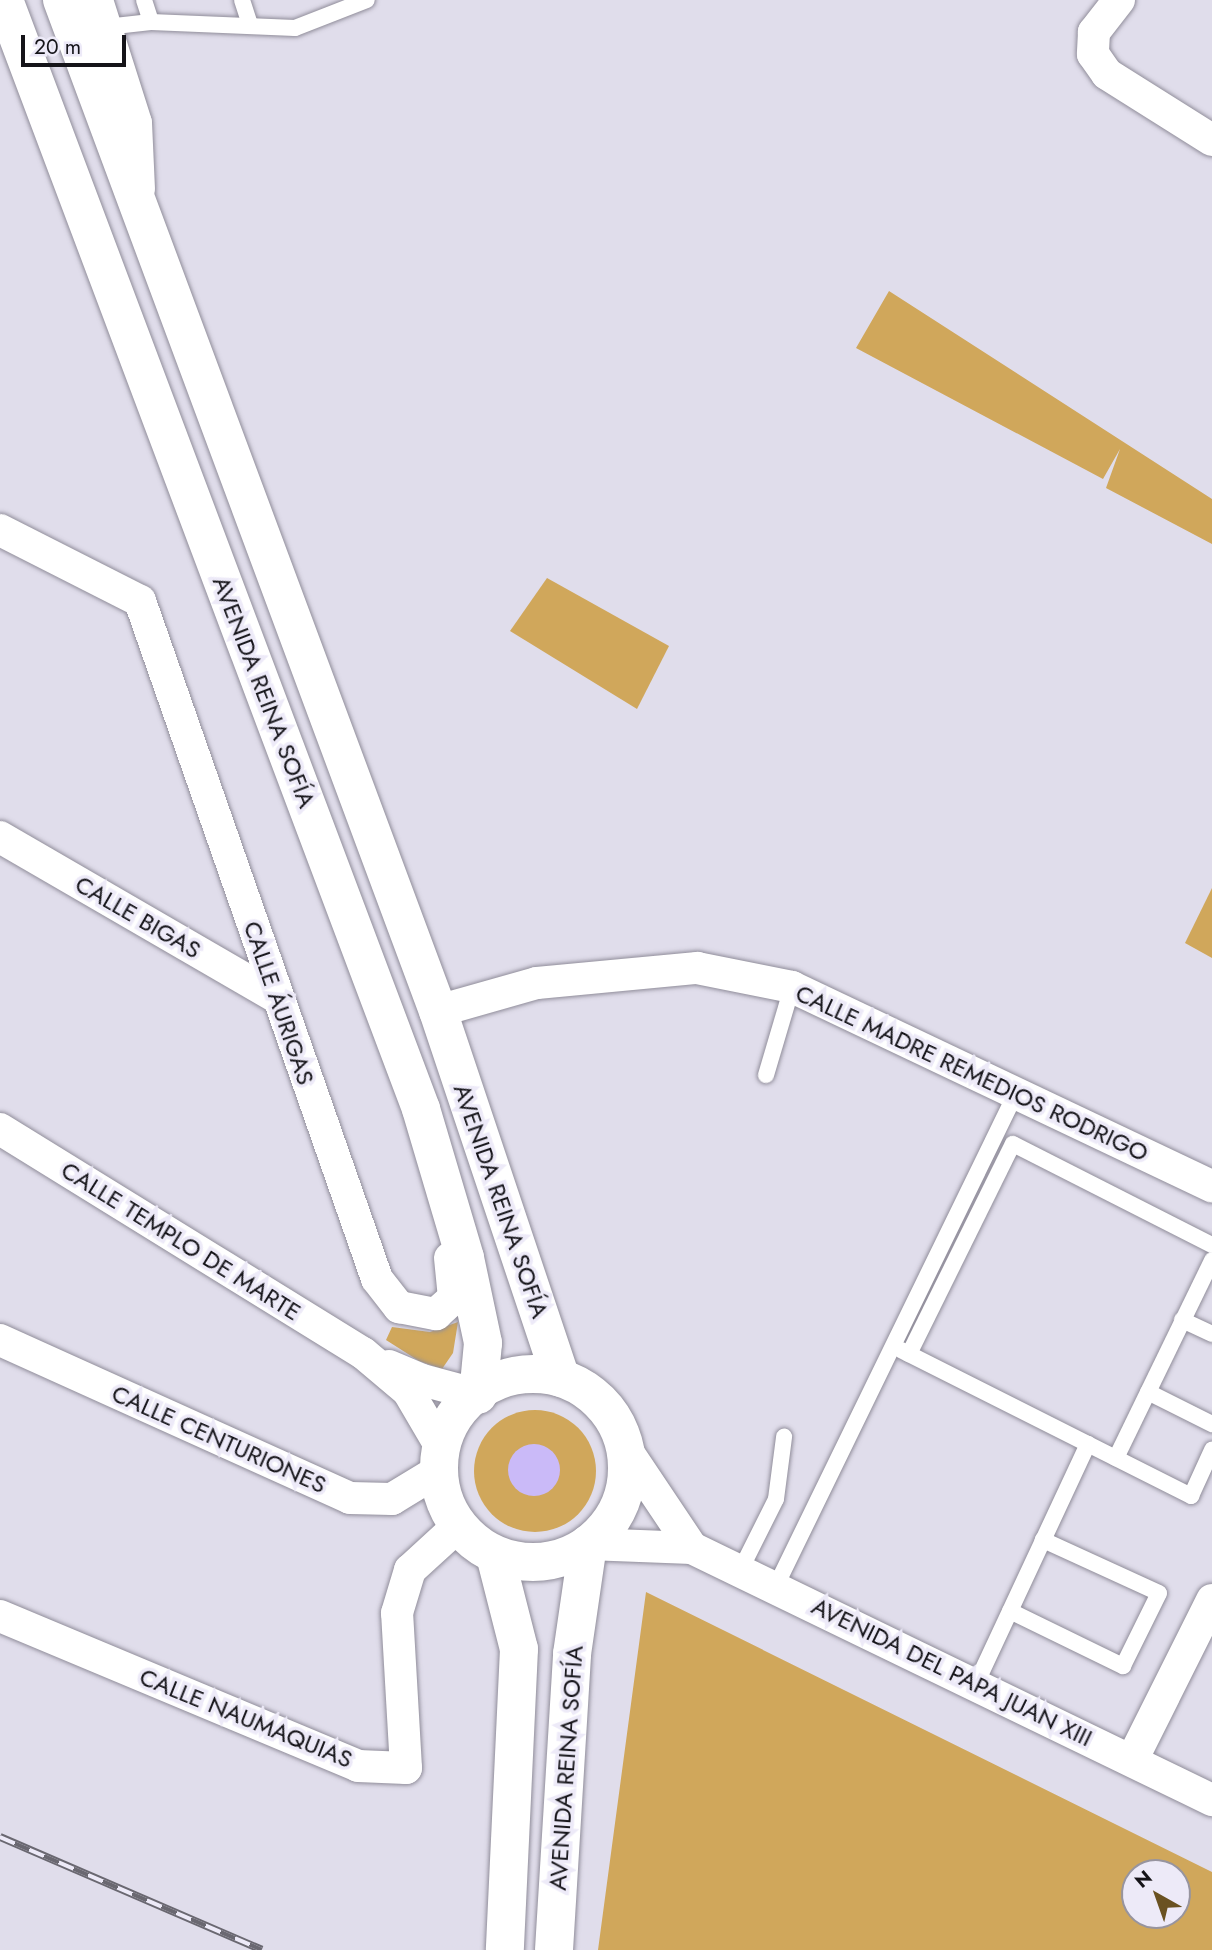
<!DOCTYPE html>
<meta charset="utf-8">
<style>
body{margin:0}
#map{position:relative;width:1212px;height:1950px;overflow:hidden;background:#e0ddeb;font-family:Jost,sans-serif}
div>[style]{position:absolute}
.green>*{inset:0;background:#d0a75b}
.round{border-radius:50%}
.water>*{inset:0;background:#cabaf8}
.roads{filter:drop-shadow(0 0 2px #908d9a) drop-shadow(0 0 2px #908d9a)}
.lane>*{height:16px;margin:-8px;padding:0 8px;transform-origin:8px;border-radius:8px;background:#fff}
.street>*{height:32px;margin:-16px;padding:0 16px;transform-origin:16px;border-radius:16px;background:#fff}
.highway>*{height:38px;margin:-19px;padding:0 19px;transform-origin:19px;border-radius:19px;background:#fff}
.highway>.ring{margin:-19px;padding:0;box-sizing:content-box;background:none;border:38px solid #fff;border-radius:50%}
.rail>*{height:8px;margin-top:-4px;transform-origin:0;background:repeating-linear-gradient(90deg,#edeaf8 0 16px,#6a6871 0 32px);box-sizing:border-box;border-block:2px solid #6a6871}
span{translate:-50% -50%;white-space:nowrap;text-align:center;line-height:1.15;-webkit-text-stroke:7px #edeaf8;paint-order:stroke}
.street-label{font-size:24px;color:#151419}
.north{position:absolute;left:1121px;top:1859px;width:70px;height:70px;box-sizing:border-box;background:#edeaf8;border:2px solid #97949f;border-radius:50%;rotate:320deg;font-size:19px;font-weight:700;line-height:28px;text-align:center;color:#151419}
.north::after{content:'';display:block;margin:auto;width:24px;height:32px;background:#6a5222;clip-path:polygon(50% 0,100% 100%,50% 72%,0 100%)}
.scale{position:absolute;left:21px;top:35px;width:105px;height:32px;box-sizing:border-box;border:4px solid #151419;border-top:0;padding-left:9px;font-size:21px;line-height:24px;white-space:nowrap;color:#151419;-webkit-text-stroke:5px #edeaf8;paint-order:stroke}
</style>
<div id="map">
<div class="green">
<div style="clip-path:polygon(889px 291px,1212px 499px,1212px 544px,1106px 488px,1120px 449px,1103px 479px,856px 348px)"></div>
<div style="clip-path:polygon(547px 578px,669px 646px,637px 709px,510px 631px)"></div>
<div style="clip-path:polygon(1212px 888px,1212px 958px,1185px 943px)"></div>
<div style="clip-path:polygon(458px 1322px,453px 1353px,442px 1369px,419px 1361px,386px 1340px,392px 1327px,430px 1332px)"></div>
<div class="round" style="left:474px;top:1410px;width:122px;height:122px"></div>
<div style="clip-path:polygon(evenodd,646px 1592px,1212px 1872px,1212px 1950px,598px 1950px,646px 1592px,1135px 1873px,1177px 1873px,1177px 1915px,1135px 1915px,1135px 1873px)"></div>
</div>
<div class="water">
<div class="round" style="left:508px;top:1444px;width:52px;height:52px"></div>
</div>
<div class="roads">
<div class="lane">
<div style="left:144px;top:0;width:23px;rotate:72deg"></div>
<div style="left:242px;top:0;width:25px;rotate:72deg"></div>
<div style="left:106px;top:27px;width:45px;rotate:-6.3deg"></div>
<div style="left:151px;top:22px;width:144px;rotate:2.4deg"></div>
<div style="left:295px;top:28px;width:77px;rotate:-21.3deg"></div>
<div style="left:766px;top:1075px;width:92px;rotate:-73.5deg"></div>
<div style="left:1182px;top:1320px;width:33px;rotate:25deg"></div>
<div style="left:901px;top:1350px;width:325px;rotate:26.7deg"></div>
<div style="left:1191px;top:1496px;width:51px;rotate:-65.5deg"></div>
<div style="left:909px;top:1354px;width:234px;rotate:-63.7deg"></div>
<div style="left:1013px;top:1144px;width:223px;rotate:26.9deg"></div>
<div style="left:1148px;top:1392px;width:72px;rotate:26.6deg"></div>
<div style="left:1116px;top:1458px;width:220px;rotate:-64.1deg"></div>
<div style="left:741px;top:1569px;width:78px;rotate:-63.4deg"></div>
<div style="left:776px;top:1499px;width:63px;rotate:-82.6deg"></div>
<div style="left:776px;top:1586px;width:548px;rotate:-64.04deg"></div>
<div style="left:1010px;top:1611px;width:126px;rotate:26deg"></div>
<div style="left:1123px;top:1666px;width:81px;rotate:-63.7deg"></div>
<div style="left:1159px;top:1593px;width:128px;rotate:-155.4deg"></div>
<div style="left:976px;top:1684px;width:265px;rotate:-65deg"></div>
</div>
<div class="street">
<div style="left:97px;top:0;width:129px;rotate:72.4deg"></div>
<div style="left:136px;top:123px;width:66px;rotate:87.4deg"></div>
<div style="left:1119px;top:0;width:41px;rotate:128deg"></div>
<div style="left:1094px;top:32px;width:22px;rotate:93deg"></div>
<div style="left:1093px;top:54px;width:24px;rotate:55deg"></div>
<div style="left:1107px;top:74px;width:124px;rotate:32.2deg"></div>
<div style="left:0;top:530px;width:157px;rotate:26.9deg"></div>
<div style="left:140px;top:601px;width:718px;rotate:70.73deg"></div>
<div style="left:377px;top:1279px;width:36px;rotate:52deg"></div>
<div style="left:399px;top:1307px;width:38px;rotate:11deg"></div>
<div style="left:436px;top:1314px;width:24px;rotate:-42deg"></div>
<div style="left:454px;top:1298px;width:40px;rotate:-95.7deg"></div>
<div style="left:0;top:837px;width:319px;rotate:30.1deg"></div>
<div style="left:438px;top:1011px;width:103px;rotate:-15.8deg"></div>
<div style="left:537px;top:983px;width:161px;rotate:-5.4deg"></div>
<div style="left:697px;top:968px;width:97px;rotate:11.3deg"></div>
<div style="left:792px;top:987px;width:465px;rotate:25.4deg"></div>
<div style="left:0;top:1129px;width:427px;rotate:31.7deg"></div>
<div style="left:363px;top:1353px;width:59px;rotate:40.2deg"></div>
<div style="left:408px;top:1391px;width:65px;rotate:59.5deg"></div>
<div style="left:0;top:1340px;width:384px;rotate:24.3deg"></div>
<div style="left:350px;top:1498px;width:42px;rotate:1.4deg"></div>
<div style="left:392px;top:1499px;width:54px;rotate:-31.3deg"></div>
<div style="left:389px;top:1366px;width:36px;rotate:23deg"></div>
<div style="left:422px;top:1380px;width:58px;rotate:15deg"></div>
<div style="left:625px;top:1448px;width:120px;rotate:56.2deg"></div>
<div style="left:588px;top:1544px;width:104px;rotate:2.2deg"></div>
<div style="left:692px;top:1548px;width:578px;rotate:25.86deg"></div>
<div style="left:0;top:1616px;width:388px;rotate:22.7deg"></div>
<div style="left:358px;top:1766px;width:48px;rotate:2.4deg"></div>
<div style="left:406px;top:1768px;width:155px;rotate:-93.3deg"></div>
<div style="left:397px;top:1613px;width:45px;rotate:-73.2deg"></div>
<div style="left:410px;top:1570px;width:65px;rotate:-42.5deg"></div>
<div style="left:1132px;top:1760px;width:179px;rotate:-63.4deg"></div>
</div>
<div class="highway">
<div style="left:4px;top:0;width:1185px;rotate:69.39deg"></div>
<div style="left:421px;top:1109px;width:155px;rotate:73.5deg"></div>
<div style="left:465px;top:1258px;width:87px;rotate:78deg"></div>
<div style="left:483px;top:1343px;width:52px;rotate:95.5deg"></div>
<div style="left:62px;top:0;width:1079px;rotate:69.6deg"></div>
<div style="left:438px;top:1011px;width:387px;rotate:71.5deg"></div>
<div class="ring" style="left:439px;top:1374px;width:150px;height:150px"></div>
<div style="left:495px;top:1555px;width:97px;rotate:75.7deg"></div>
<div style="left:519px;top:1649px;width:301px;rotate:92.7deg"></div>
<div style="left:554px;top:1950px;width:297px;rotate:-86.5deg"></div>
<div style="left:572px;top:1654px;width:111px;rotate:-81.7deg"></div>
</div>
</div>
<div class="rail">
<div style="left:0;top:1837px;width:285px;rotate:23.3deg"></div>
</div>
<div class="street-label">
<span style="left:264px;top:692px;rotate:69deg">AVENIDA REINA SOFÍA</span>
<span style="left:138px;top:917px;rotate:30deg">CALLE BIGAS</span>
<span style="left:279px;top:1003px;rotate:71deg">CALLE ÁURIGAS</span>
<span style="left:972px;top:1073px;rotate:25deg">CALLE MADRE REMEDIOS RODRIGO</span>
<span style="left:501px;top:1201px;rotate:71deg">AVENIDA REINA SOFÍA</span>
<span style="left:181px;top:1241px;rotate:32deg">CALLE TEMPLO DE MARTE</span>
<span style="left:219px;top:1439px;rotate:24deg">CALLE CENTURIONES</span>
<span style="left:952px;top:1672px;rotate:26deg">AVENIDA DEL PAPA JUAN XIII</span>
<span style="left:246px;top:1718px;rotate:22deg">CALLE NAUMAQUIAS</span>
<span style="left:566px;top:1768px;rotate:-86deg">AVENIDA REINA SOFÍA</span>
</div>
<div class="north">N</div>
<div class="scale">20 m</div>
</div>
